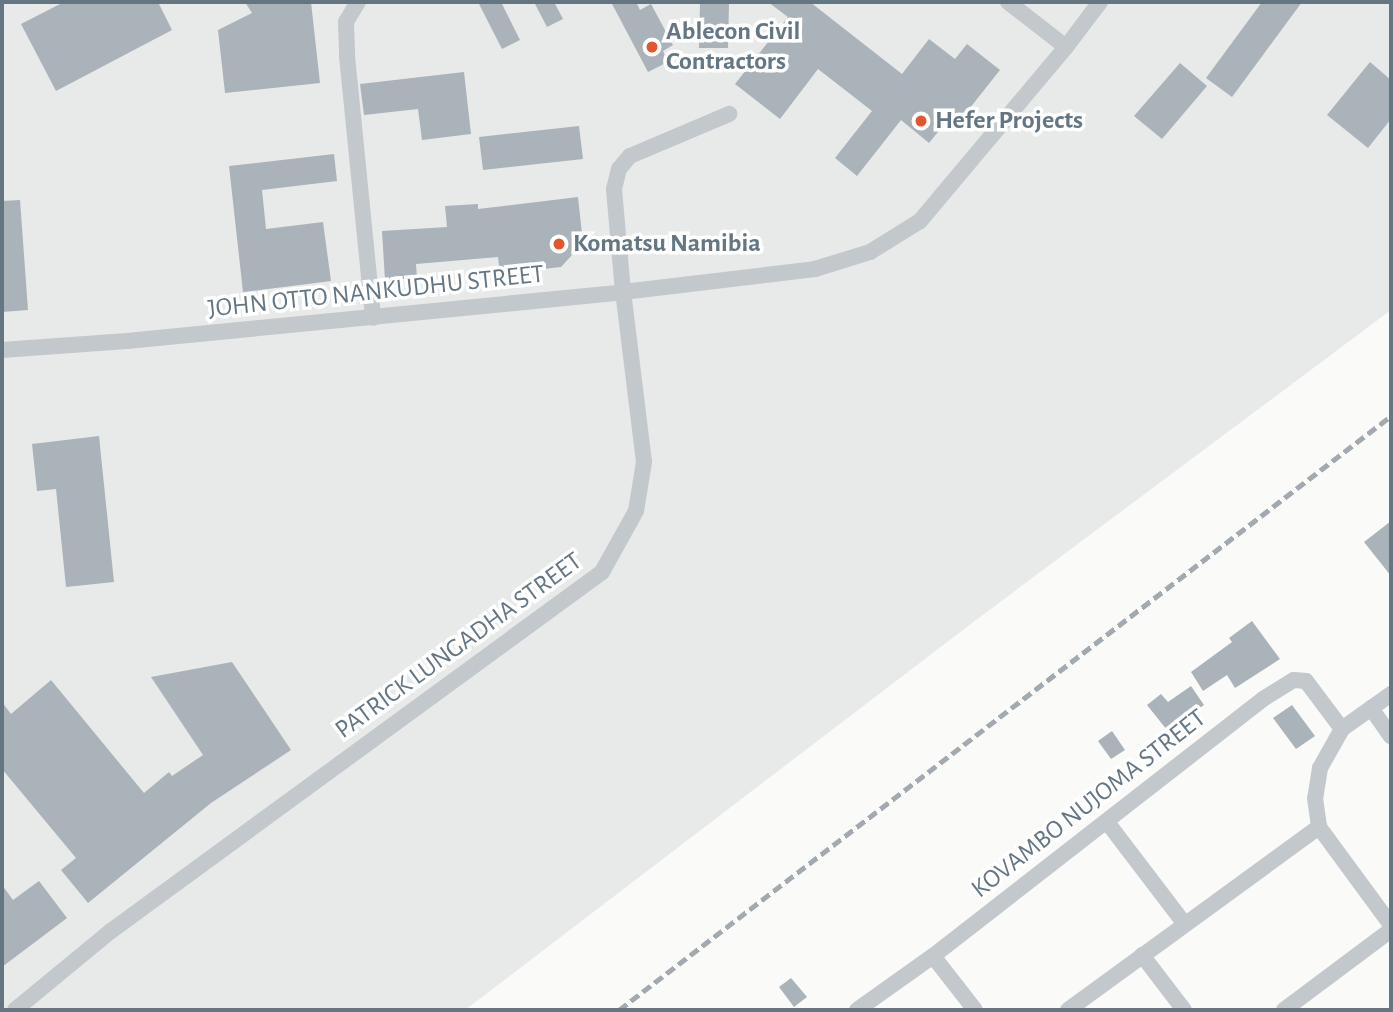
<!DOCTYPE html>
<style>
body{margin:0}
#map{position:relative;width:1393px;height:1012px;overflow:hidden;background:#fafaf8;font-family:"Alegreya Sans",sans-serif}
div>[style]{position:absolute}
.built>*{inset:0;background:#e8e9e9}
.building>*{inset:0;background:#aab3b9}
.street>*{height:16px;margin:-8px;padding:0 8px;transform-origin:8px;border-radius:8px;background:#c3c8cc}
.rail>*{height:5px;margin-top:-2.5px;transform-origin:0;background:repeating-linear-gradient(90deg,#a2aab0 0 10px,transparent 0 15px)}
.dots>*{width:19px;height:19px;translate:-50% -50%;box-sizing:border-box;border:4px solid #fff;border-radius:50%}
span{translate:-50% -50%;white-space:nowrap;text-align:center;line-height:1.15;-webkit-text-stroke:7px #fff;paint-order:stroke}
.poi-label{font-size:26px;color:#657683;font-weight:700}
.left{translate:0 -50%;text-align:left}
.street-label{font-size:26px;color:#657683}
.frame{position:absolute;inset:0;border:4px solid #657683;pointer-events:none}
</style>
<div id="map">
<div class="built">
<div style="clip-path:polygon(2px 2px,1391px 2px,1391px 310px,976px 620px,465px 1010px,2px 1010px)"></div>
</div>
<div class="building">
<div style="clip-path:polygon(64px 2px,158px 2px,172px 30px,56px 91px,21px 24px)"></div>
<div style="clip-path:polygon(245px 2px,311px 2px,320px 83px,225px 93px,218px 30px,252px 13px)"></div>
<div style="clip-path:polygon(478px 2px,501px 2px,520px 40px,502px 49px)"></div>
<div style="clip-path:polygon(534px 2px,554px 2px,563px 19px,547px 27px)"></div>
<div style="clip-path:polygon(611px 2px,636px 2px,640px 10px,651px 4px,673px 45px,663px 51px,668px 62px,648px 72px)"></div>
<div style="clip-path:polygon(700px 2px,729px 2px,728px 48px,699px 48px)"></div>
<div style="clip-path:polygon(768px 2px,810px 2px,902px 74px,929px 39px,955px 59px,967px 44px,1000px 70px,958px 123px,950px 117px,929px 143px,901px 120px,857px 176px,835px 158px,872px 111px,818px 69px,780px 119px,735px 84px,788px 17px)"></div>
<div style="clip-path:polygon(1262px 2px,1302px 2px,1232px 97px,1206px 78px)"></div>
<div style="clip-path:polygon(1370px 62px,1391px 80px,1391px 119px,1368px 148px,1327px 115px)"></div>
<div style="clip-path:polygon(1180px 63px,1207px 86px,1162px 139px,1134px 116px)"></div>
<div style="clip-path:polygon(464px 72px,471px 134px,422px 140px,418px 109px,364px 115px,360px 84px)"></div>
<div style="clip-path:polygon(579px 126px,583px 159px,483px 170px,479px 137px)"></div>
<div style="clip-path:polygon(334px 154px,337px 181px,262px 190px,266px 229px,323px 222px,331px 281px,243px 292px,229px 166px)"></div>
<div style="clip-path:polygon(578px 197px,583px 243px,561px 267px,500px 274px,498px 257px,416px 264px,417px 278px,385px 280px,382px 231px,447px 227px,445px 206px,478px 204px,478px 209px)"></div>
<div style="clip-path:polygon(20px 200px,28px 310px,2px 312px,2px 201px)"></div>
<div style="clip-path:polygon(99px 436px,114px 582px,66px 587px,56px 489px,37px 491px,32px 444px)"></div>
<div style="clip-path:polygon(1391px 521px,1391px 576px,1364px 542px)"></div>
<div style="clip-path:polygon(1252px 621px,1280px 659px,1235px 688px,1227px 675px,1203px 691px,1191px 672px,1232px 642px,1229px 638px)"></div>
<div style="clip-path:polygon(232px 662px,291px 750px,211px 803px,88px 903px,61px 870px,76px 858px,2px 769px,2px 702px,11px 714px,51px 680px,144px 793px,169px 772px,172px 776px,203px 755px,151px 677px)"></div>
<div style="clip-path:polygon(1191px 686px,1204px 705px,1182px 720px,1185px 724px,1171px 735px,1147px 705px,1161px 694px,1168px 702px)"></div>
<div style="clip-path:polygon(1292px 705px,1315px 736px,1296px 749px,1273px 718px)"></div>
<div style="clip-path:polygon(1112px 731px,1125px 750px,1111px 759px,1098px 741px)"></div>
<div style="clip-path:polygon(39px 881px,67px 918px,2px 967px,2px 885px,13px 900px)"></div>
<div style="clip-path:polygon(791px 978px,807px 997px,794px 1007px,779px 987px)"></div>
</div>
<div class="street">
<div style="left:358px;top:2px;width:23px;rotate:121deg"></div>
<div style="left:346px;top:22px;width:34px;rotate:88deg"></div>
<div style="left:347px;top:56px;width:263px;rotate:84.3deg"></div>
<div style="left:1008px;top:2px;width:73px;rotate:37.8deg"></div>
<div style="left:2px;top:350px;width:125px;rotate:-4.1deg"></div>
<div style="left:127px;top:341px;width:498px;rotate:-5.6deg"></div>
<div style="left:623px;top:292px;width:193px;rotate:-6.8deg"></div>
<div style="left:815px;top:269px;width:58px;rotate:-17.2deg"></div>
<div style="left:870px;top:252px;width:59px;rotate:-31.8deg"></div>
<div style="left:920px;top:221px;width:227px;rotate:-50deg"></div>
<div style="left:1066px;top:47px;width:56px;rotate:-52.9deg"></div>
<div style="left:1391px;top:694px;width:60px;rotate:144.5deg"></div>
<div style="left:1342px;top:729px;width:45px;rotate:119.4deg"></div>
<div style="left:1320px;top:768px;width:30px;rotate:99deg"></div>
<div style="left:1315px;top:798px;width:29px;rotate:82deg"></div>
<div style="left:1319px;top:827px;width:122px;rotate:53.7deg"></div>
<div style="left:1371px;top:708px;width:35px;rotate:55deg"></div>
<div style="left:1107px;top:822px;width:127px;rotate:52.7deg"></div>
<div style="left:1142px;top:955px;width:69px;rotate:52.6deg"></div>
<div style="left:933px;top:956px;width:68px;rotate:52.1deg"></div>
<div style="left:15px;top:1010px;width:124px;rotate:-39.5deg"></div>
<div style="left:111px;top:931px;width:608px;rotate:-36.17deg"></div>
<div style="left:602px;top:572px;width:70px;rotate:-60.9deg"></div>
<div style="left:636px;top:511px;width:50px;rotate:-80.7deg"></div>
<div style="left:644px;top:462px;width:171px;rotate:-97deg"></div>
<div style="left:623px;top:292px;width:103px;rotate:-95deg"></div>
<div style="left:614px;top:189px;width:21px;rotate:-76deg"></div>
<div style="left:619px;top:169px;width:17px;rotate:-50deg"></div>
<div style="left:630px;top:156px;width:108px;rotate:-23deg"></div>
<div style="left:857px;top:1010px;width:93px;rotate:-35.4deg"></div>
<div style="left:933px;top:956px;width:418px;rotate:-37.9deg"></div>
<div style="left:1263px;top:699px;width:36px;rotate:-32deg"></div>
<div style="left:1294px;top:680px;width:12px;rotate:5deg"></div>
<div style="left:1306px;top:681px;width:60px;rotate:53.1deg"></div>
<div style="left:1068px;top:1010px;width:311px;rotate:-36.1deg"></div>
<div style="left:1284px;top:1010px;width:134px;rotate:-36.8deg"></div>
</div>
<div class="rail">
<div style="left:619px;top:1010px;width:974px;rotate:-37.58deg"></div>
</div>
<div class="dots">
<div style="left:652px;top:47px;background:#e4572e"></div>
<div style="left:921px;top:121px;background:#e4572e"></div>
<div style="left:559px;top:244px;background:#e4572e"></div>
</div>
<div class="poi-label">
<span class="left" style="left:666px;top:47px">Ablecon Civil<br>Contractors</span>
<span class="left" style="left:935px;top:121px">Hefer Projects</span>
<span class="left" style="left:573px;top:244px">Komatsu Namibia</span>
</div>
<div class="street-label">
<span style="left:376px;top:292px;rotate:-6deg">JOHN OTTO NANKUDHU STREET</span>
<span style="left:459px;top:646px;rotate:-36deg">PATRICK LUNGADHA STREET</span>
<span style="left:1089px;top:804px;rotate:-38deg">KOVAMBO NUJOMA STREET</span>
</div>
<div class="frame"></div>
</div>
